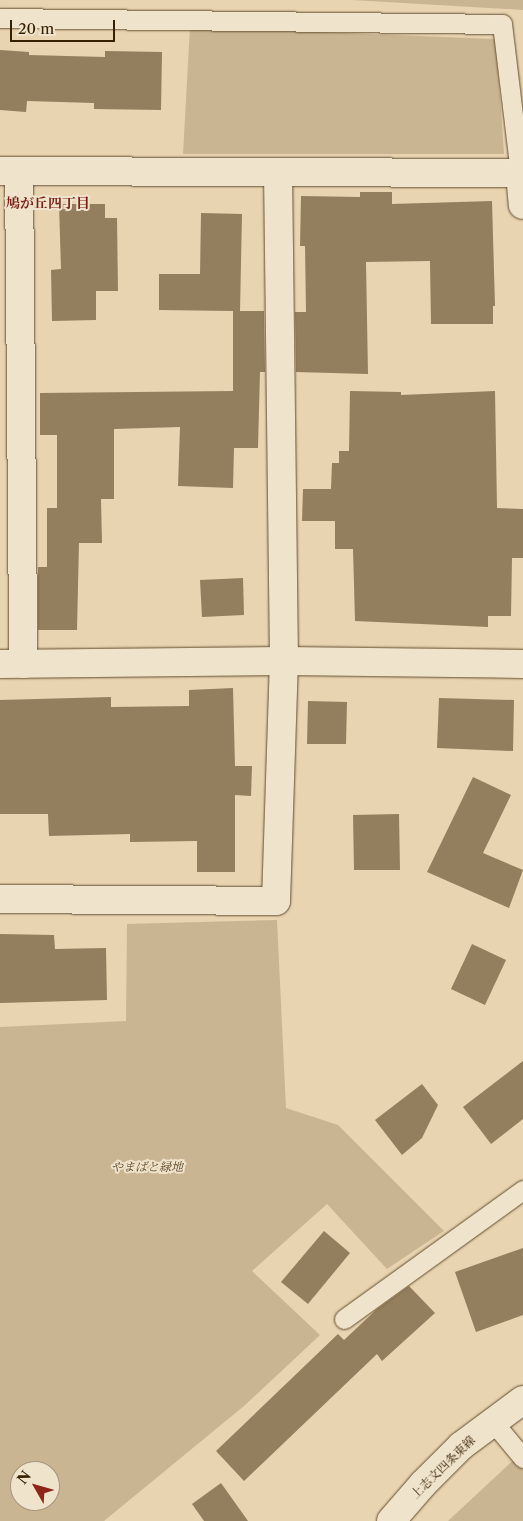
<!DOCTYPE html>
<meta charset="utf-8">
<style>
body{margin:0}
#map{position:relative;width:523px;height:1521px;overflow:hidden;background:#e8d4b1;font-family:"Libre Caslon Text","Noto Serif JP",serif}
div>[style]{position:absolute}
.green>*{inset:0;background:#cab593}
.building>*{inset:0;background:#937e5d}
.roads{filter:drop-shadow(0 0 1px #624d2d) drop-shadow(0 0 1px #624d2d)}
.lane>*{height:19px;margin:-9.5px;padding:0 9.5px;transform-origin:9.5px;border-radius:9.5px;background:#f0e3cc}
.street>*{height:28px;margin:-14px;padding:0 14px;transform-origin:14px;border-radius:14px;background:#f0e3cc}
.secondary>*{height:28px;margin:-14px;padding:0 14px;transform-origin:14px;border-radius:14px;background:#f0e3cc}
span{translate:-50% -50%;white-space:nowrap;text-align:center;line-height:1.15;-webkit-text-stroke:4px #f0e3cc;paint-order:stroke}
.park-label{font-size:12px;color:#5b4526;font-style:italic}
.street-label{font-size:12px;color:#362001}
.neighbourhood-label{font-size:14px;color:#7a1f14;font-weight:700}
.north{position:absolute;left:10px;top:1461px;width:50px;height:50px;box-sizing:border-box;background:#f0e3cc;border:1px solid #a6957b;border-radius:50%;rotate:308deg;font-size:14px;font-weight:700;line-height:20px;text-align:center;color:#362001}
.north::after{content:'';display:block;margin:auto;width:18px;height:22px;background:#8f2418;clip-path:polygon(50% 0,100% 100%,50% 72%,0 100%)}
.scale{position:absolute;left:10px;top:20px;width:105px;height:22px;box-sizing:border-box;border:2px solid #362001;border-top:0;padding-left:6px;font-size:15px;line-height:18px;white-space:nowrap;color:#362001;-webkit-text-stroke:4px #f0e3cc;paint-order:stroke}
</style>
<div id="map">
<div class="green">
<div style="clip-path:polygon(352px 0,523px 0,523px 10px)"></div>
<div style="clip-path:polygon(190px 27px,496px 39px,504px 154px,183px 154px)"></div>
<div style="clip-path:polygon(evenodd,277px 920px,286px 1108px,338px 1125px,444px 1231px,387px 1269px,327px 1204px,252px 1271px,320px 1335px,244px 1406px,104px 1521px,0 1521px,0 1027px,126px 1021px,127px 924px,277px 920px,20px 1471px,50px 1471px,50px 1501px,20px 1501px,20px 1471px)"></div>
<div style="clip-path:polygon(523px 1451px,523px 1521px,448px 1521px)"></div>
</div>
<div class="building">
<div style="clip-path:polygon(0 50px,29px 52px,29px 55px,105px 57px,105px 51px,162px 52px,161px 110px,94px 109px,94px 103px,27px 101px,26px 112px,0 110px)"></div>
<div style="clip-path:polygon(360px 192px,392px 192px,392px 204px,492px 201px,495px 306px,493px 306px,493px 324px,431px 324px,430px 261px,366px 262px,368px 374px,296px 372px,295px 312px,306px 312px,305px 246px,300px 246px,301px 196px,360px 197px)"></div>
<div style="clip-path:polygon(59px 204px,105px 204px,105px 218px,117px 218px,118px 291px,96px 291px,96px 320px,52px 321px,51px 270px,61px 269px)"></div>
<div style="clip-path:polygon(201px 213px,242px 214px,240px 311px,264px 311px,265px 372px,260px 372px,258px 448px,234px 448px,233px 488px,178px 486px,180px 427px,114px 429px,114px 499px,101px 499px,102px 543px,79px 543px,77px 630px,38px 630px,38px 567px,47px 567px,47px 508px,57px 508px,57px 435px,40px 435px,40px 393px,233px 391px,233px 311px,159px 310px,159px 274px,200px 274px)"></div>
<div style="clip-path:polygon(350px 391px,401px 392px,401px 395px,495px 391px,497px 508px,523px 509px,523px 558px,512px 558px,511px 616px,488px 616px,488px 627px,355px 621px,353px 549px,335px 549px,335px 521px,302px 521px,303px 489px,331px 489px,332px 463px,339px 463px,339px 451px,349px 451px)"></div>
<div style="clip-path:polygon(243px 578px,244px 615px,202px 617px,200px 580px)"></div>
<div style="clip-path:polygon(233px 688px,235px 766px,252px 766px,251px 796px,235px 795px,235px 872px,197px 872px,197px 841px,130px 842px,130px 834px,49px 836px,48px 814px,0 814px,0 700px,111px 697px,111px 707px,189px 706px,189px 690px)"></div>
<div style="clip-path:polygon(439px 698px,514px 700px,513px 751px,437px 748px)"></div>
<div style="clip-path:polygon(308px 701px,347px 702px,346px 744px,307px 744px)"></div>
<div style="clip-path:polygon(473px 777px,511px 795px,483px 853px,523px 870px,509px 908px,427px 872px)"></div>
<div style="clip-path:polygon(399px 814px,400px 870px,354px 870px,353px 815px)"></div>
<div style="clip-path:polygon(0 934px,54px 935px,55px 949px,106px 948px,107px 1000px,0 1003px)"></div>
<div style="clip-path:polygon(472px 944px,506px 960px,485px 1005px,451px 989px)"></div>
<div style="clip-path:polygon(523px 1061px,523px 1119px,491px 1144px,463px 1107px)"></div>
<div style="clip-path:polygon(422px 1084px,438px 1105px,422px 1138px,402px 1155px,375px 1120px)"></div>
<div style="clip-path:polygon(324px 1231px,350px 1253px,308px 1304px,281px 1282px)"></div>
<div style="clip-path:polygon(523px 1248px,523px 1315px,476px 1332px,455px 1272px)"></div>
<div style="clip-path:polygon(409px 1286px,435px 1313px,382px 1361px,377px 1354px,244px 1481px,216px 1451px,338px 1334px,344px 1340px,377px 1309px)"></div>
<div style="clip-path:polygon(221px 1483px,248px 1521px,204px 1521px,192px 1504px)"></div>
</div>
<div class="roads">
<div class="lane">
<div style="left:0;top:18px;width:502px;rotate:0.68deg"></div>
<div style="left:502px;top:24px;width:150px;rotate:83.1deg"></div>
<div style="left:344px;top:1319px;width:221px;rotate:-35.8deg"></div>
<div style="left:493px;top:1422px;width:47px;rotate:50.2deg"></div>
</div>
<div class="street">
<div style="left:0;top:171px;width:520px;rotate:0.22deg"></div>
<div style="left:520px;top:173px;width:32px;rotate:85deg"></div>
<div style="left:19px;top:171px;width:493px;rotate:89.5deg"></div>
<div style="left:0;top:664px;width:284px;rotate:-0.6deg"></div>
<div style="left:284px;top:661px;width:239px;rotate:0.7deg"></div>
<div style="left:0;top:899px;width:276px;rotate:0.4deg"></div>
<div style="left:276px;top:901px;width:240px;rotate:-88.1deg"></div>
<div style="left:284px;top:661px;width:489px;rotate:-90.7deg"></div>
</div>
<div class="secondary">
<div style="left:391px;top:1521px;width:49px;rotate:-49.1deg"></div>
<div style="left:423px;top:1484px;width:54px;rotate:-45deg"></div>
<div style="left:461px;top:1446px;width:77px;rotate:-36.6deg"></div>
</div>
</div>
<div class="park-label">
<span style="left:147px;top:1167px">やまばと緑地</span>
</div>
<div class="street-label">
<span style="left:443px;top:1467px;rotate:-44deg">上志文四条東線</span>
</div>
<div class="neighbourhood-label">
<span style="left:48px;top:203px">鳩が丘四丁目</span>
</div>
<div class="north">N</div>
<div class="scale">20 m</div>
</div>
